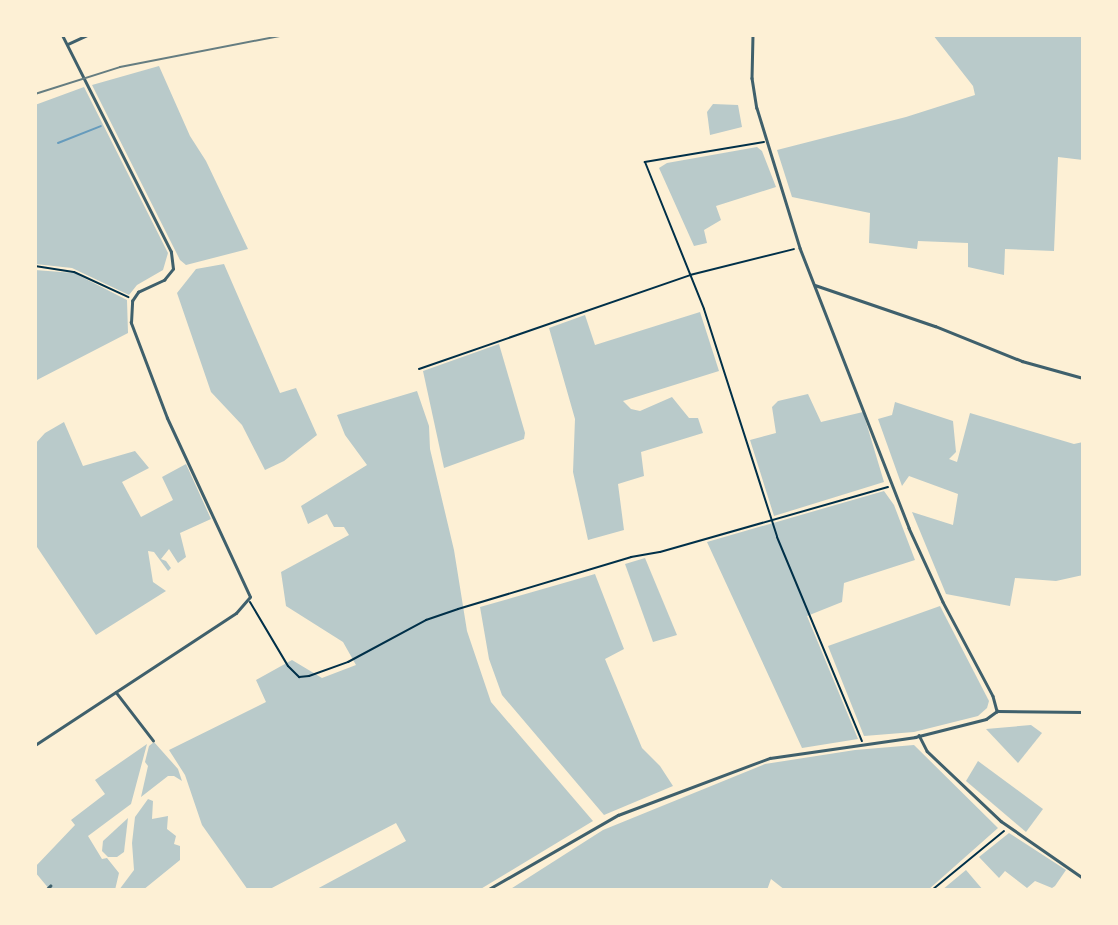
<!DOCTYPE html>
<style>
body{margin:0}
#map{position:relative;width:1118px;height:925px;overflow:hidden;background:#fdf0d5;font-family:"Libre Baskerville",serif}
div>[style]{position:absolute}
.green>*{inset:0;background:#b9caca}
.stream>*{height:2px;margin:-1px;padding:0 1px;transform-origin:1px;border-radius:1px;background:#669bbc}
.path>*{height:2px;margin:-1px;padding:0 1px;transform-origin:1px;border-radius:1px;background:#003049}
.minor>*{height:2.5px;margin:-1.25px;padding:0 1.25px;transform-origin:1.25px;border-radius:1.25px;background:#3f606c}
.rail>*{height:2px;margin:-1px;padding:0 1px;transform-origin:1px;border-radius:1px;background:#657d81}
span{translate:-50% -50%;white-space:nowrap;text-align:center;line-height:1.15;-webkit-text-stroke:7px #fdf0d5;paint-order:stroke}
.frame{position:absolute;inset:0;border:37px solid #fdf0d5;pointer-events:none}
</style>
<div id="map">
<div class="green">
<div style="clip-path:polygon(933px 35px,1083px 35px,1083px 160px,1058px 157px,1054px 251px,1005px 249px,1004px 275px,968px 267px,968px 243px,918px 241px,917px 249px,869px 243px,870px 213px,792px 197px,777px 150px,906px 117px,975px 95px,973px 86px)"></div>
<div style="clip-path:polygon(159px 66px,190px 136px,206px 161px,248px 249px,186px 265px,180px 260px,92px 85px)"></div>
<div style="clip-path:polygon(84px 87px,168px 253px,163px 270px,137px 285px,129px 295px,72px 268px,35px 264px,35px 105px)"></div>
<div style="clip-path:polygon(713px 104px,738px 105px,742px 127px,710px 135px,707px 112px)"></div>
<div style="clip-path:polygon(757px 147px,762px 151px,776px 187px,716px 206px,721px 220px,704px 230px,707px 243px,694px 246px,659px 168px,667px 163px)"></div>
<div style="clip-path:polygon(224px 264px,280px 393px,296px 388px,317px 435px,284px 461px,265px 470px,242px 425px,211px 392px,177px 293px,196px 269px)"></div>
<div style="clip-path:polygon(35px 270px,74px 273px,127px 300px,128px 333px,35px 381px)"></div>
<div style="clip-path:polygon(700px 312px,719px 371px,623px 401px,631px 409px,640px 411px,672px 397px,689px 418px,698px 418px,703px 433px,641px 452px,644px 476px,618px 484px,624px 530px,588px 540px,573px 472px,575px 419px,549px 328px,585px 315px,595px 345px)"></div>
<div style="clip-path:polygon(499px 344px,525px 433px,524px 439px,444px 468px,423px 371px)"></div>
<div style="clip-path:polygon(417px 391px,429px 426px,430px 449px,454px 550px,467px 631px,491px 702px,593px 821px,479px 890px,315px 890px,406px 841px,396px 823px,268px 890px,248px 890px,202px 825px,185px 775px,169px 750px,266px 702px,256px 680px,292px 660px,322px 678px,356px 665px,343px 642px,286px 606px,281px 572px,349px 535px,344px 527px,334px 527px,327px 514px,308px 524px,301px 506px,367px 465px,345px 435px,337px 415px)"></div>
<div style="clip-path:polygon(808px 394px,821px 422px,863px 412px,884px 482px,774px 516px,750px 440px,776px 433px,772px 407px,778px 401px)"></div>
<div style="clip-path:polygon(895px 402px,953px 421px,956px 452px,949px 459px,957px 462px,970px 413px,1074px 444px,1083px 442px,1083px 575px,1056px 581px,1015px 578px,1010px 606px,946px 594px,912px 512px,953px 525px,958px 494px,909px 476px,902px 486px,878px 419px,892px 415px)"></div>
<div style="clip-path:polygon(64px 422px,83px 466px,135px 451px,149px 468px,122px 482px,141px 517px,173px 500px,162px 477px,186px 464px,211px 519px,180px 533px,186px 557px,178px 563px,169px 549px,161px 559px,166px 561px,171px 568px,168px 571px,154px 552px,148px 551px,153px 582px,166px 591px,96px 635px,35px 544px,35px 444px,45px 433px)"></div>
<div style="clip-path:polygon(884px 491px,894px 505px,915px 560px,844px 583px,842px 602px,807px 616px,858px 739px,802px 748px,707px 542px)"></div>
<div style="clip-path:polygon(645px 558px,677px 635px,653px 642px,625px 564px)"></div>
<div style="clip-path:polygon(595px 574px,624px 649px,605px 659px,642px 748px,660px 766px,673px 786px,604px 815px,502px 695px,489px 659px,480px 607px)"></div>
<div style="clip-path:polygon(940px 606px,989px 701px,987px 708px,978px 716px,914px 732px,864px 736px,828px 646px)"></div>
<div style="clip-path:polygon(1031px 725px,1042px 733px,1018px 763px,986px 729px)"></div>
<div style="clip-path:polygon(154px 742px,178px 769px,182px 781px,174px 776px,168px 776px,141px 797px,148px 766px,145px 762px,149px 746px)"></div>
<div style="clip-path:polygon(147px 744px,131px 804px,88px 836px,102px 859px,107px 858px,119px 873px,115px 890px,50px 890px,35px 872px,35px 867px,75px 825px,71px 820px,105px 794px,95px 780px)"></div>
<div style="clip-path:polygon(914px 745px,998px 828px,928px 890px,785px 890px,771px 879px,767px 890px,509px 890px,603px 830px,765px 764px,855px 750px)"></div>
<div style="clip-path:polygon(978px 761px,1043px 809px,1026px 832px,966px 781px)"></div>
<div style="clip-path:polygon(148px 799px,153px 801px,152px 819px,168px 816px,167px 829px,176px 836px,174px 844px,180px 846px,180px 860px,143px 890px,119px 890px,134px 870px,132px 843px,135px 817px)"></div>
<div style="clip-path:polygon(128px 818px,124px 852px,117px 857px,108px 857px,102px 851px,103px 841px)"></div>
<div style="clip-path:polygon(1009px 833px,1066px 870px,1055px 886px,1052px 888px,1035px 881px,1027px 888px,1005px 871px,999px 878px,979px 857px)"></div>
<div style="clip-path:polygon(966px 870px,983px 890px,942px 890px)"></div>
</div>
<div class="stream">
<div style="left:58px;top:143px;width:46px;rotate:-21.6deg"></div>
</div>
<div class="path">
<div style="left:764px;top:142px;width:121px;rotate:170.5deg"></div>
<div style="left:645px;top:162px;width:158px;rotate:68.1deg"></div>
<div style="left:704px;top:309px;width:239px;rotate:72.2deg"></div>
<div style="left:777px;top:537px;width:221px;rotate:67.4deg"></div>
<div style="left:35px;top:266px;width:39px;rotate:9deg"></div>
<div style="left:74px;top:272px;width:60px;rotate:24.8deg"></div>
<div style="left:419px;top:369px;width:287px;rotate:-19.1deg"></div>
<div style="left:690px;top:275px;width:107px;rotate:-14deg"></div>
<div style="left:250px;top:602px;width:74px;rotate:59.3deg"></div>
<div style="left:288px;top:666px;width:16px;rotate:45deg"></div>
<div style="left:299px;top:677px;width:10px;rotate:-6deg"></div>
<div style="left:309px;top:676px;width:41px;rotate:-19.7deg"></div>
<div style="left:348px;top:662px;width:89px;rotate:-28.3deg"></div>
<div style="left:426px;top:620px;width:34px;rotate:-19deg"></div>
<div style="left:458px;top:609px;width:181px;rotate:-16.7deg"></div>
<div style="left:631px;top:557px;width:29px;rotate:-10deg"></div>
<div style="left:660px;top:552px;width:237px;rotate:-15.9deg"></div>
<div style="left:932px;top:890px;width:93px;rotate:-39.3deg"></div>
</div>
<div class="minor">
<div style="left:753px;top:35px;width:43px;rotate:91.3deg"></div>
<div style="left:752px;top:78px;width:30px;rotate:81deg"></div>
<div style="left:757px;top:108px;width:146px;rotate:72.9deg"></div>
<div style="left:800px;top:248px;width:300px;rotate:68.7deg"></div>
<div style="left:909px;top:528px;width:81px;rotate:65.3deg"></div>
<div style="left:943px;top:602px;width:106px;rotate:62deg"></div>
<div style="left:993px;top:696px;width:16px;rotate:75deg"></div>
<div style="left:68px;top:44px;width:21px;rotate:-25deg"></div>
<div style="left:815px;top:285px;width:127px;rotate:18.9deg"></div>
<div style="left:935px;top:326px;width:94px;rotate:21.9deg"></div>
<div style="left:1022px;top:361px;width:63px;rotate:15.6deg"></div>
<div style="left:116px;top:692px;width:61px;rotate:52.4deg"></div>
<div style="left:919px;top:735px;width:18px;rotate:63deg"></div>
<div style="left:927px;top:751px;width:102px;rotate:43.4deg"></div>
<div style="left:1001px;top:821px;width:100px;rotate:34.8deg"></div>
<div style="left:35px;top:745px;width:240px;rotate:-33.3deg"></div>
<div style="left:236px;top:613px;width:21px;rotate:-49deg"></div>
<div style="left:250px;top:597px;width:197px;rotate:-114.9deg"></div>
<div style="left:167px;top:418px;width:102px;rotate:-110.8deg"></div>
<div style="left:131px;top:323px;width:22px;rotate:-87deg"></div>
<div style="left:132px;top:301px;width:11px;rotate:-56deg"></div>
<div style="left:138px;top:292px;width:29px;rotate:-25deg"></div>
<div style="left:164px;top:280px;width:14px;rotate:-51deg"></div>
<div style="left:173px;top:269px;width:17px;rotate:-97deg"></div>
<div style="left:171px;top:252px;width:243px;rotate:-116.7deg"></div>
<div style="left:46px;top:890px;width:6px;rotate:-45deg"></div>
<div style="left:487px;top:890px;width:151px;rotate:-29.8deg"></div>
<div style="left:618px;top:815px;width:162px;rotate:-20.6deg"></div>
<div style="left:770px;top:758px;width:147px;rotate:-8.2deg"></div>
<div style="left:915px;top:737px;width:73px;rotate:-14.2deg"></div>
<div style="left:986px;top:719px;width:14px;rotate:-36deg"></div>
<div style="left:997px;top:711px;width:86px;rotate:0.7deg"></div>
</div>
<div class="rail">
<div style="left:35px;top:94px;width:89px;rotate:-17.6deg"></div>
<div style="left:120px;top:67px;width:168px;rotate:-11deg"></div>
</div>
<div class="frame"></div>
</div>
